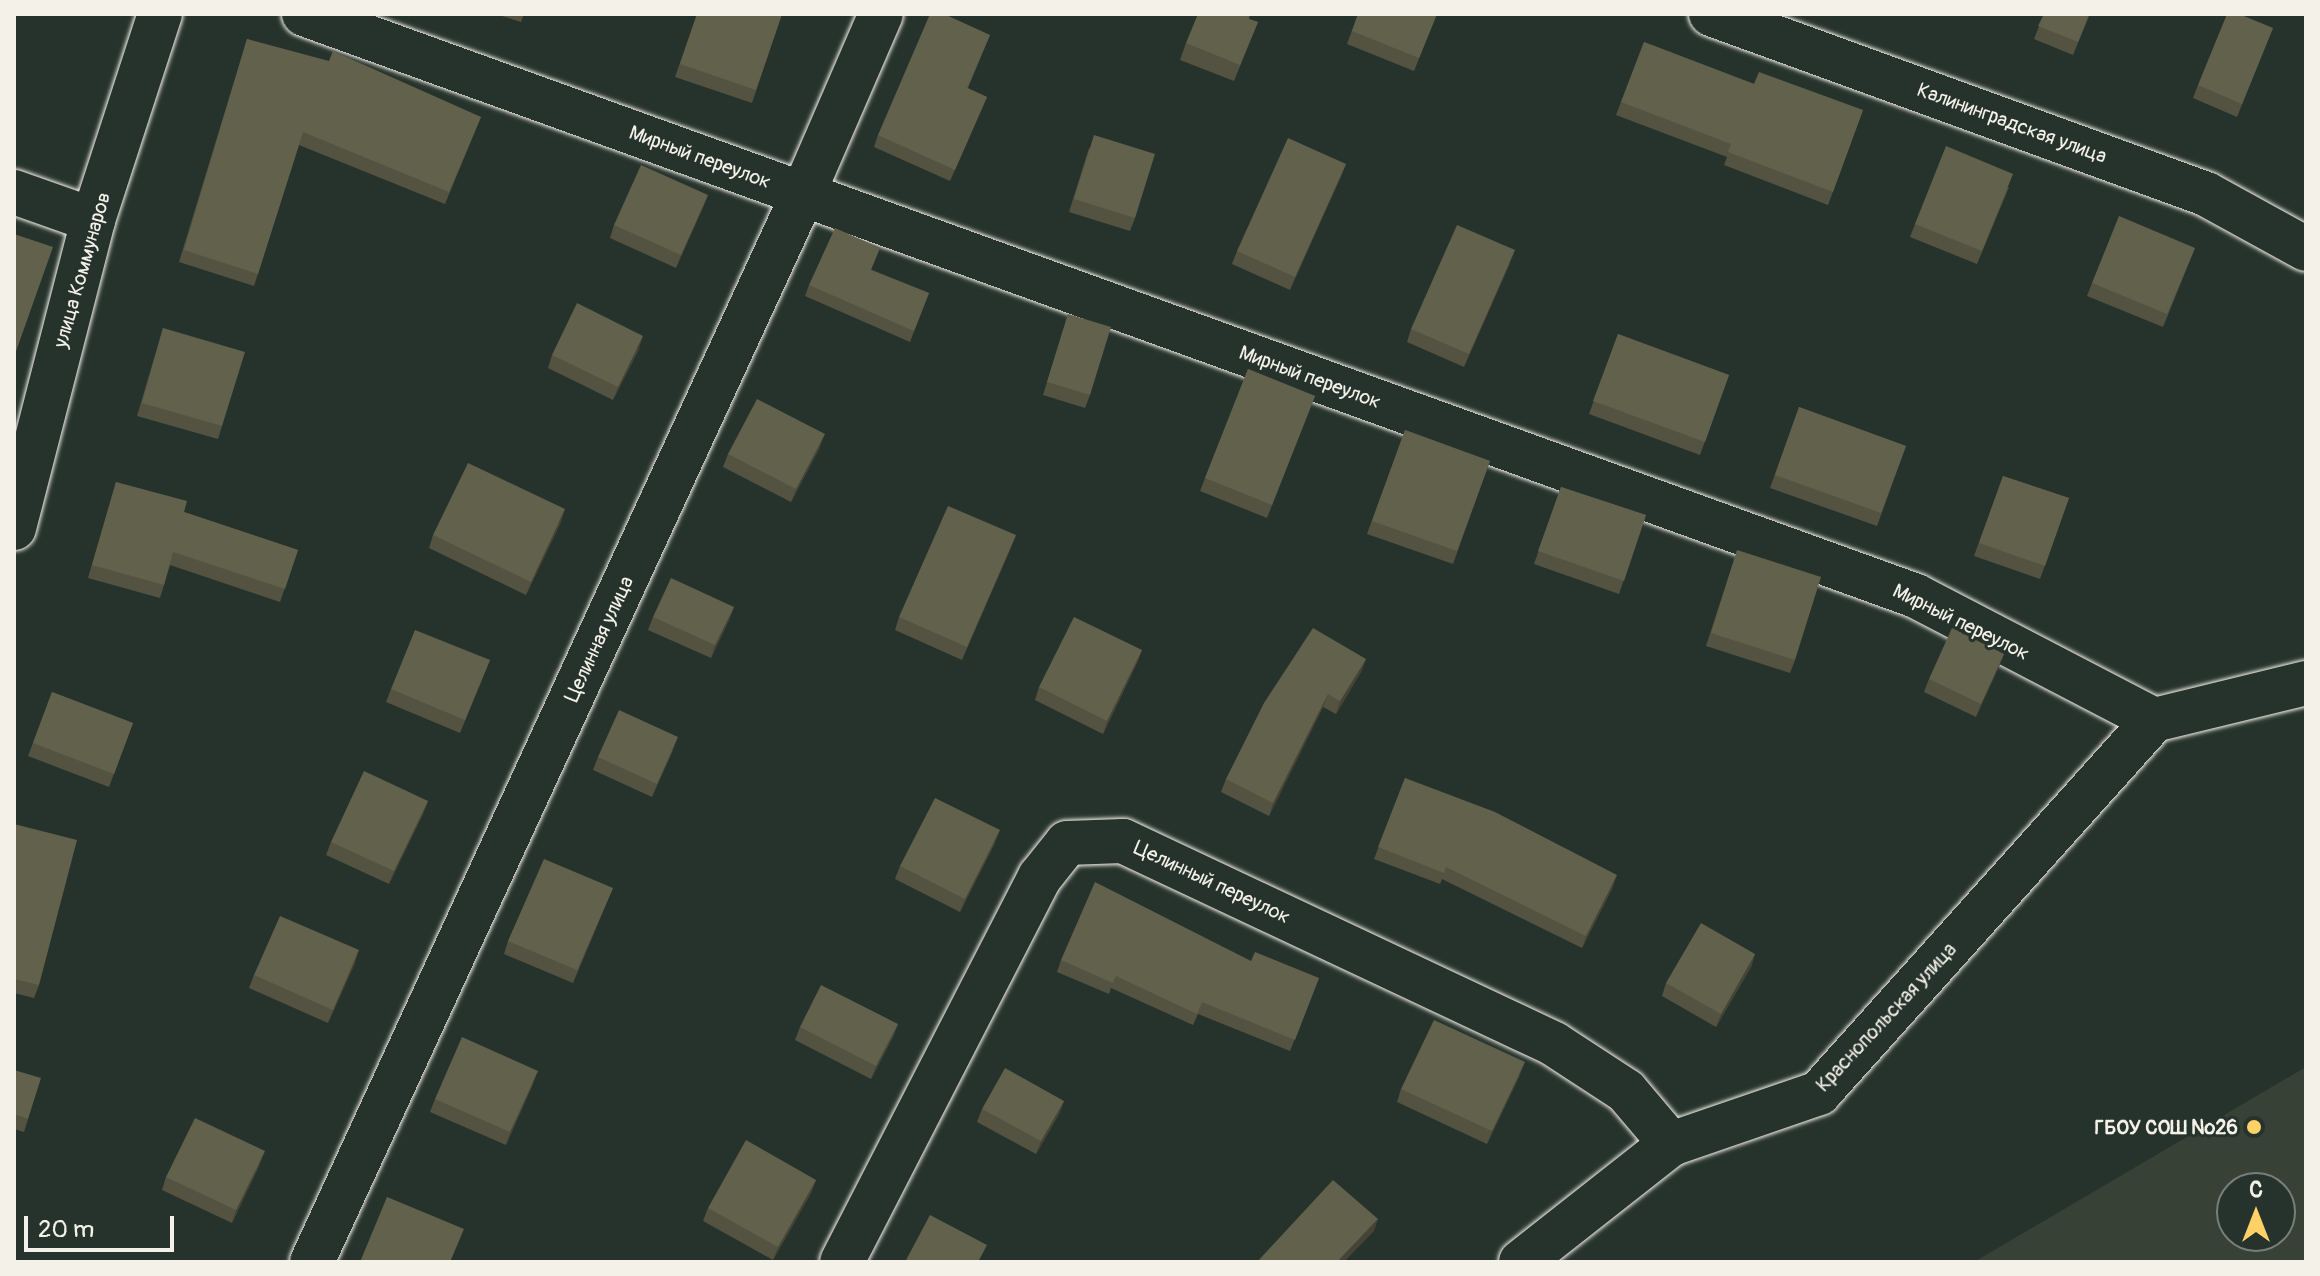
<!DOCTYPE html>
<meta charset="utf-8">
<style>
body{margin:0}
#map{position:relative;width:2320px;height:1276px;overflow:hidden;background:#26332d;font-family:Pangolin,sans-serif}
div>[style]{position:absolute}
.built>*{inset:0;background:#384136}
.roads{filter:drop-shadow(0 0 2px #f4f1e8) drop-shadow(0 0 2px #f4f1e8)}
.street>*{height:44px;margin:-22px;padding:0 22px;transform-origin:22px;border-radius:22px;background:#26332d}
.wall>*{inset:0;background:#545341}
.shaded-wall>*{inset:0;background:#454435}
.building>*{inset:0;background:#62614c}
.dots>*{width:22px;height:22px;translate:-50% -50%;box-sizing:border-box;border:4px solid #26332d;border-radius:50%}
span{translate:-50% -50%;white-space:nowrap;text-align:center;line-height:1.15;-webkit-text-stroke:6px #26332d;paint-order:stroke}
.street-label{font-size:20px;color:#f4f1e8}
.poi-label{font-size:20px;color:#f4f1e8;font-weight:700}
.right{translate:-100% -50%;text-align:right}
.frame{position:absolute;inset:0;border:16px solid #f4f1e8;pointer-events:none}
.north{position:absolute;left:2216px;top:1172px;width:80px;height:80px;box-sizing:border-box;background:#26332d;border:2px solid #787f78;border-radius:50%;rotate:0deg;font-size:22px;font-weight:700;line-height:32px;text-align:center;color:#f4f1e8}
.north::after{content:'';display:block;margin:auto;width:28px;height:36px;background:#ffd166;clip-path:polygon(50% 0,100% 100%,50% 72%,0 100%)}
.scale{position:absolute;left:24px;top:1216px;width:150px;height:36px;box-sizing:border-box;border:4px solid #f4f1e8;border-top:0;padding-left:10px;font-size:24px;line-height:28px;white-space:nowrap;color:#f4f1e8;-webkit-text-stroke:6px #26332d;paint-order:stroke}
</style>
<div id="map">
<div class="built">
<div style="clip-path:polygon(evenodd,2306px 1067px,2306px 1262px,1974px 1262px,2306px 1067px,2232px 1188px,2280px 1188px,2280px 1236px,2232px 1236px,2232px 1188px)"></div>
</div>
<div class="roads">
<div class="street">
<div style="left:304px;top:14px;width:1714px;rotate:19.85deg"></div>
<div style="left:1916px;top:596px;width:268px;rotate:27.5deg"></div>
<div style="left:2154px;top:720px;width:156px;rotate:-13.7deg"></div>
<div style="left:1711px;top:14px;width:527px;rotate:19.98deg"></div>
<div style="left:2206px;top:194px;width:114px;rotate:28.8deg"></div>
<div style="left:14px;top:192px;width:84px;rotate:19.5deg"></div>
<div style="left:14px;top:528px;width:318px;rotate:-75.6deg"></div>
<div style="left:93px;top:220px;width:217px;rotate:-72deg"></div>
<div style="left:312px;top:1262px;width:1175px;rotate:-65.31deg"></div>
<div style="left:803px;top:194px;width:196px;rotate:-66.6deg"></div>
<div style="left:842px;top:1262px;width:433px;rotate:-62.8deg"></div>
<div style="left:1040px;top:877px;width:43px;rotate:-51.5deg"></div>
<div style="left:1067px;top:843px;width:56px;rotate:-2deg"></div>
<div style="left:1123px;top:841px;width:476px;rotate:25.2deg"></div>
<div style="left:1554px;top:1044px;width:86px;rotate:33.1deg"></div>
<div style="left:1626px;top:1091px;width:70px;rotate:49.7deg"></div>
<div style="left:1521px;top:1262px;width:191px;rotate:-38.2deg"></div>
<div style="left:1671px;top:1144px;width:157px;rotate:-19deg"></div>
<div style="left:1819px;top:1093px;width:501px;rotate:-48.07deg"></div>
</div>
</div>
<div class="wall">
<div style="clip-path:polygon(496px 14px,524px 14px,521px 22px)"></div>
<div style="clip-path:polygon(697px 14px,782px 14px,752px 103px,675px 77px)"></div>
<div style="clip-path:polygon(1358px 14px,1437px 14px,1414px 71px,1347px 44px)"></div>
<div style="clip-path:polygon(2044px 14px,2090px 14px,2073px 55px,2034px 39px)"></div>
<div style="clip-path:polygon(1249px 19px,1258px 22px,1234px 81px,1180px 60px,1186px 43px)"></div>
<div style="clip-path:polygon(2273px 28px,2237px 117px,2193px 98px,2198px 85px)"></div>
<div style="clip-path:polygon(990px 35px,968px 88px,987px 97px,950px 181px,874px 147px,878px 135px)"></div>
<div style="clip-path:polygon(247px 39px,481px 117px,445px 204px,299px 145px,254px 286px,179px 262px)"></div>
<div style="clip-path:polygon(1644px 42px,1754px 84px,1863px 110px,1828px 205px,1724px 165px,1727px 157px,1616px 115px)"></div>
<div style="clip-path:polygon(1089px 148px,1135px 218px,1130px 231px,1069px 212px)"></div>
<div style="clip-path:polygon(1346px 164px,1290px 290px,1232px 264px,1237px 251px)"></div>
<div style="clip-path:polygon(2009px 187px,1977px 264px,1910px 237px,1915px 224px)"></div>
<div style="clip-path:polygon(708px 195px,676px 268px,610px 238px,614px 225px)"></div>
<div style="clip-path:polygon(2195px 248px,2163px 327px,2087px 296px,2092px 283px)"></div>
<div style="clip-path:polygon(1510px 263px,1464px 367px,1407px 342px,1411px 329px)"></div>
<div style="clip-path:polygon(872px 270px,929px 293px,910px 342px,805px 296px,809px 285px)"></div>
<div style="clip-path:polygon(1068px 314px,1090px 395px,1085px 408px,1043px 395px)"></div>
<div style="clip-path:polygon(163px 328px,222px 426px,218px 439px,137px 416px)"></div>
<div style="clip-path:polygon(1618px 334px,1729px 375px,1700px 455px,1589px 414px)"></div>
<div style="clip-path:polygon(639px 349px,613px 400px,548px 368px,552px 355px)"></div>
<div style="clip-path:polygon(1248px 369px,1315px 396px,1267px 518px,1200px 491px)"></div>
<div style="clip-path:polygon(1799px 407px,1906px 446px,1877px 526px,1770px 488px)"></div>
<div style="clip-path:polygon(1405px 430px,1490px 461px,1453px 564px,1367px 534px)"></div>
<div style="clip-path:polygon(820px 447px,791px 502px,723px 467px,728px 454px)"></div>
<div style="clip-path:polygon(2003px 476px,2069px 498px,2040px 579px,1974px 556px)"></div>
<div style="clip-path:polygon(116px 482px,184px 512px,298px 550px,280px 602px,170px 565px,160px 598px,88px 578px)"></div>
<div style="clip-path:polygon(1561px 487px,1646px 515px,1619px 594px,1534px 564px)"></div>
<div style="clip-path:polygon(561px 522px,526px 595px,429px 548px,433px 535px)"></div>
<div style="clip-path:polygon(1016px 535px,962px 660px,895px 630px,899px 617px)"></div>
<div style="clip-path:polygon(1733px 563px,1795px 660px,1790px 673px,1706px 646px)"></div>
<div style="clip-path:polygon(734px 607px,729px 620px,711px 658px,648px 630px,653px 617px)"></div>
<div style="clip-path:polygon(1142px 650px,1137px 663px,1103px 734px,1035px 700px,1039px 687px)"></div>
<div style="clip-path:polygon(2004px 654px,1976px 717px,1924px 692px,1929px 679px)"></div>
<div style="clip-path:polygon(1366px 659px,1361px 672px,1336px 714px,1323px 707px,1269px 816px,1221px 792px,1226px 779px)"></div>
<div style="clip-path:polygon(490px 660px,460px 733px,386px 702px,391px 689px)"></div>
<div style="clip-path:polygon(52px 692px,133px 723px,109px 787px,28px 756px)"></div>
<div style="clip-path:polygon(673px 750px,652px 797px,593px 770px,598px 757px)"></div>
<div style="clip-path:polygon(1405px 778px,1613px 887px,1582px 948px,1442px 879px,1440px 884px,1374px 859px)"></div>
<div style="clip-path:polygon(428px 801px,423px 814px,389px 884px,326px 855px,331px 842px)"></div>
<div style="clip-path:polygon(14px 824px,39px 985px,34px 998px,14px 993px)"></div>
<div style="clip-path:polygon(995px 843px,960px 912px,895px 879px,900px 866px)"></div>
<div style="clip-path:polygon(613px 888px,573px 983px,504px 954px,508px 941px)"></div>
<div style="clip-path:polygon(1755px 954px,1751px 967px,1716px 1027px,1662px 996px,1666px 983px)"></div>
<div style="clip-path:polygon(1061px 960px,1251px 961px,1319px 978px,1290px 1051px,1198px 1014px,1193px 1025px,1111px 988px,1109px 994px,1057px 972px)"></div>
<div style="clip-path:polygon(355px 963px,328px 1023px,249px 988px,254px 975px)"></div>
<div style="clip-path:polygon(898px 1024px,893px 1037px,871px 1079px,795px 1040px,800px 1027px)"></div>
<div style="clip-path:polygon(14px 1070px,28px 1119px,24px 1132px,14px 1129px)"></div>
<div style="clip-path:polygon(1520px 1075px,1487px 1144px,1397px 1102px,1401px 1089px)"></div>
<div style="clip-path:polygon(533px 1084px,506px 1145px,430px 1112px,435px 1099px)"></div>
<div style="clip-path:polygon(1064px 1101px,1059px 1114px,1036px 1154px,977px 1122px,982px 1109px)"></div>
<div style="clip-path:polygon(260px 1164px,232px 1223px,162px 1190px,166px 1177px)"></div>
<div style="clip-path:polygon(816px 1180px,811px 1193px,773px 1260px,703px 1221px,708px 1208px)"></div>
</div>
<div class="shaded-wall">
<div style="clip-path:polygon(1346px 164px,1341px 177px,1290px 290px,1295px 277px)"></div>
<div style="clip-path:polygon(708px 195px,703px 208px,676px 268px,681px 255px)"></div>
<div style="clip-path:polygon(1515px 250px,1510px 263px,1464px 367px,1469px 354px)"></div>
<div style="clip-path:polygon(643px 336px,639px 349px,613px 400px,618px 387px)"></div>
<div style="clip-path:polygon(825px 434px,820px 447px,791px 502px,796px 489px)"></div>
<div style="clip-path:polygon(565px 509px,561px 522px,526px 595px,531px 582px)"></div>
<div style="clip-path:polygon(1016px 535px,1011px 548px,962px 660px,967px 647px)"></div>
<div style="clip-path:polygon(734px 607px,729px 620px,711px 658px,715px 645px)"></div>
<div style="clip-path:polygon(1142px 650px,1137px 663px,1103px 734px,1107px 721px)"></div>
<div style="clip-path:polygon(2004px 654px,1999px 667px,1976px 717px,1981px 704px)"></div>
<div style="clip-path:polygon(1366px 659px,1361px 672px,1336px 714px,1340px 701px)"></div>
<div style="clip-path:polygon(1328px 694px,1323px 707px,1269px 816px,1273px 803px)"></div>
<div style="clip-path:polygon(678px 737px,673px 750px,652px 797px,657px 784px)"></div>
<div style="clip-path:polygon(428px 801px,423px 814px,389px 884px,394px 871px)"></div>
<div style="clip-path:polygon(1000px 830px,995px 843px,960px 912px,965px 899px)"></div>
<div style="clip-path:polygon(1617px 875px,1613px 887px,1582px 948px,1586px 936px)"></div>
<div style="clip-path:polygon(359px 950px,355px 963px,328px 1023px,333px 1010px)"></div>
<div style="clip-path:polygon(1755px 954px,1751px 967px,1716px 1027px,1721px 1014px)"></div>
<div style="clip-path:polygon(898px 1024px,893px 1037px,871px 1079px,876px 1066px)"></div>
<div style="clip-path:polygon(1525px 1062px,1520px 1075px,1487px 1144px,1492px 1131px)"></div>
<div style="clip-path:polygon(538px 1071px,533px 1084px,506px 1145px,510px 1132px)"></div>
<div style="clip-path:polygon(1064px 1101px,1059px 1114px,1036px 1154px,1041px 1141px)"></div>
<div style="clip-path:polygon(265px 1151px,260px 1164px,232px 1223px,236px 1210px)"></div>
<div style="clip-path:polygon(816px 1180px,811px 1193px,773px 1260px,778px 1247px)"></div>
<div style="clip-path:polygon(1378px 1219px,1374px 1231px,1344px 1262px,1337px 1262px)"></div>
</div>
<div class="building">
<div style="clip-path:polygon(697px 14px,782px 14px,756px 90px,680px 64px)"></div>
<div style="clip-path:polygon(930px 14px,944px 14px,990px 35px,967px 88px,987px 97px,955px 170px,878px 135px)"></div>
<div style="clip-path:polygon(1198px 14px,1250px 14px,1249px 19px,1258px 22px,1240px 65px,1186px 43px)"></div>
<div style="clip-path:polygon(1358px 14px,1437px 14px,1419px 58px,1352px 31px)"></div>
<div style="clip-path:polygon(2044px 14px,2089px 14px,2078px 42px,2038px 26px)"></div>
<div style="clip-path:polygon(2227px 14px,2239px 14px,2273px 28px,2242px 104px,2198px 85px)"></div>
<div style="clip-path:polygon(247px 39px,329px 61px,333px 51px,481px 117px,449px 192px,303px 132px,258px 274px,184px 250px)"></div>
<div style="clip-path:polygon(1644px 42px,1754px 84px,1759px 72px,1863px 110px,1833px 192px,1728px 152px,1731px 144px,1621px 102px)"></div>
<div style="clip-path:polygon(1094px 135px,1155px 154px,1135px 218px,1074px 199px)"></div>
<div style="clip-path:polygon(1288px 138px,1346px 164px,1295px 277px,1237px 251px)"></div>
<div style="clip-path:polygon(1946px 146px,2013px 174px,1982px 251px,1915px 224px)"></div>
<div style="clip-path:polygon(641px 165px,708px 195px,681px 255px,614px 225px)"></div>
<div style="clip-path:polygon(2119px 216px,2195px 248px,2167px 314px,2092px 283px)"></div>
<div style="clip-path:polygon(1457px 225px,1515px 250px,1469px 354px,1411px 329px)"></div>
<div style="clip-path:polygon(835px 228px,880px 248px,871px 270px,929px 293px,914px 331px,809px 285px)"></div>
<div style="clip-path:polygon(14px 234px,53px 247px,14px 357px)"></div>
<div style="clip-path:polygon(577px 303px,643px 336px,618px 387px,552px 355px)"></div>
<div style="clip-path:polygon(1068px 314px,1111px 327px,1090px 395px,1047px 382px)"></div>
<div style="clip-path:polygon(163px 328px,245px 352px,222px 426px,142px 403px)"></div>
<div style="clip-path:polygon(1618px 334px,1729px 375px,1705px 442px,1593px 401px)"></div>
<div style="clip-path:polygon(1248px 369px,1315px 396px,1272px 505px,1205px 478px)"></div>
<div style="clip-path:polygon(757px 399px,825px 434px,796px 489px,728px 454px)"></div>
<div style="clip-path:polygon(1799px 407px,1906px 446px,1881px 513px,1775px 475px)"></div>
<div style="clip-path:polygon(1405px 430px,1490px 461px,1457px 551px,1372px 521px)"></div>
<div style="clip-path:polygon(468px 463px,565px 509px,531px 582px,433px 535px)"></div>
<div style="clip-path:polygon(2003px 476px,2069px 498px,2045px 566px,1979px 543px)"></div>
<div style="clip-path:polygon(116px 482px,187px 501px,184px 512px,298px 550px,285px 589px,173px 552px,164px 585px,92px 565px)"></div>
<div style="clip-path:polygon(1561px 487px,1646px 515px,1624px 581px,1538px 551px)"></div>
<div style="clip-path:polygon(948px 506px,1016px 535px,967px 647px,899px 617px)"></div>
<div style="clip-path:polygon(1737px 550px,1821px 577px,1795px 660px,1711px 633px)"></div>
<div style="clip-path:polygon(671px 578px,734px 607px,715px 645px,653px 617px)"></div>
<div style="clip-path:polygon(1074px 617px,1142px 650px,1107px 721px,1039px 687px)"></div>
<div style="clip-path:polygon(1313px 628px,1366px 659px,1340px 701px,1328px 694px,1273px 803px,1226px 779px,1264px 703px)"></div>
<div style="clip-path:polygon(1952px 628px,2004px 654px,1981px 704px,1929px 679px)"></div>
<div style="clip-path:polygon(415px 630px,490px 660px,465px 720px,391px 689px)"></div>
<div style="clip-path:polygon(52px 692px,133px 723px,114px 774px,33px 743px)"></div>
<div style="clip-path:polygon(619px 710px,678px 737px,657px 784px,598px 757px)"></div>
<div style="clip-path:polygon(364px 771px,428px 801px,394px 871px,331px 842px)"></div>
<div style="clip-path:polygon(1405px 778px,1495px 812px,1617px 875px,1586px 936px,1446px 867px,1444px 873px,1378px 847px)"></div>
<div style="clip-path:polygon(935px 798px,1000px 830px,965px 899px,900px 866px)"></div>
<div style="clip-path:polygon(14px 824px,77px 840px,39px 985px,14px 979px)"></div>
<div style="clip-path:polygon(544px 859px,613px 888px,577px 970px,508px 941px)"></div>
<div style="clip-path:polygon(1095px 882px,1251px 961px,1255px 952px,1319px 978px,1295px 1040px,1202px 1002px,1197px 1014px,1116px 976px,1113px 983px,1061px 960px)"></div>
<div style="clip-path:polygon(280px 916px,359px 950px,333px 1010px,254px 975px)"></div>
<div style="clip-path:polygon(1701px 923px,1755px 954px,1721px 1014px,1666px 983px)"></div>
<div style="clip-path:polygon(821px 985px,898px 1024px,876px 1066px,800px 1027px)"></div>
<div style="clip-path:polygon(1434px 1020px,1525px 1062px,1492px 1131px,1401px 1089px)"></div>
<div style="clip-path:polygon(462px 1037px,538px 1071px,510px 1132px,435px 1099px)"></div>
<div style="clip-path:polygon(1005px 1068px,1064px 1101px,1041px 1141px,982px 1109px)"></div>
<div style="clip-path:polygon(14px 1070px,41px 1078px,28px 1119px,14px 1114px)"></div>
<div style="clip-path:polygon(195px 1118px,265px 1151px,236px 1210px,166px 1177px)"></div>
<div style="clip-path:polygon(746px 1140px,816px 1180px,778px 1247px,708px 1208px)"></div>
<div style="clip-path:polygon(1333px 1180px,1378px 1219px,1337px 1262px,1257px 1262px)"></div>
<div style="clip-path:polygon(387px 1197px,464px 1229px,450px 1262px,360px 1262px)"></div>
<div style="clip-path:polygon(930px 1215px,987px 1245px,978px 1262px,905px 1262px)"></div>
</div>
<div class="dots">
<div style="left:2254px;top:1127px;background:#ffd166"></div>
</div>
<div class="street-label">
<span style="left:2012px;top:123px;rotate:20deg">Калининградская улица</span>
<span style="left:700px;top:157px;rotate:20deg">Мирный переулок</span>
<span style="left:82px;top:270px;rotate:-74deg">улица Коммунаров</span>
<span style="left:1310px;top:377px;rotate:20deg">Мирный переулок</span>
<span style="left:1961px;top:622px;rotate:26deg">Мирный переулок</span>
<span style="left:599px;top:639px;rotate:-65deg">Целинная улица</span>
<span style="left:1212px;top:882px;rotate:25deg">Целинный переулок</span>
<span style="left:1886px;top:1017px;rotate:-47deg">Краснопольская улица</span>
</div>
<div class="poi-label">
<span class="right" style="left:2238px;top:1127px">ГБОУ СОШ №26</span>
</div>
<div class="frame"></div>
<div class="north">С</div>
<div class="scale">20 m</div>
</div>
